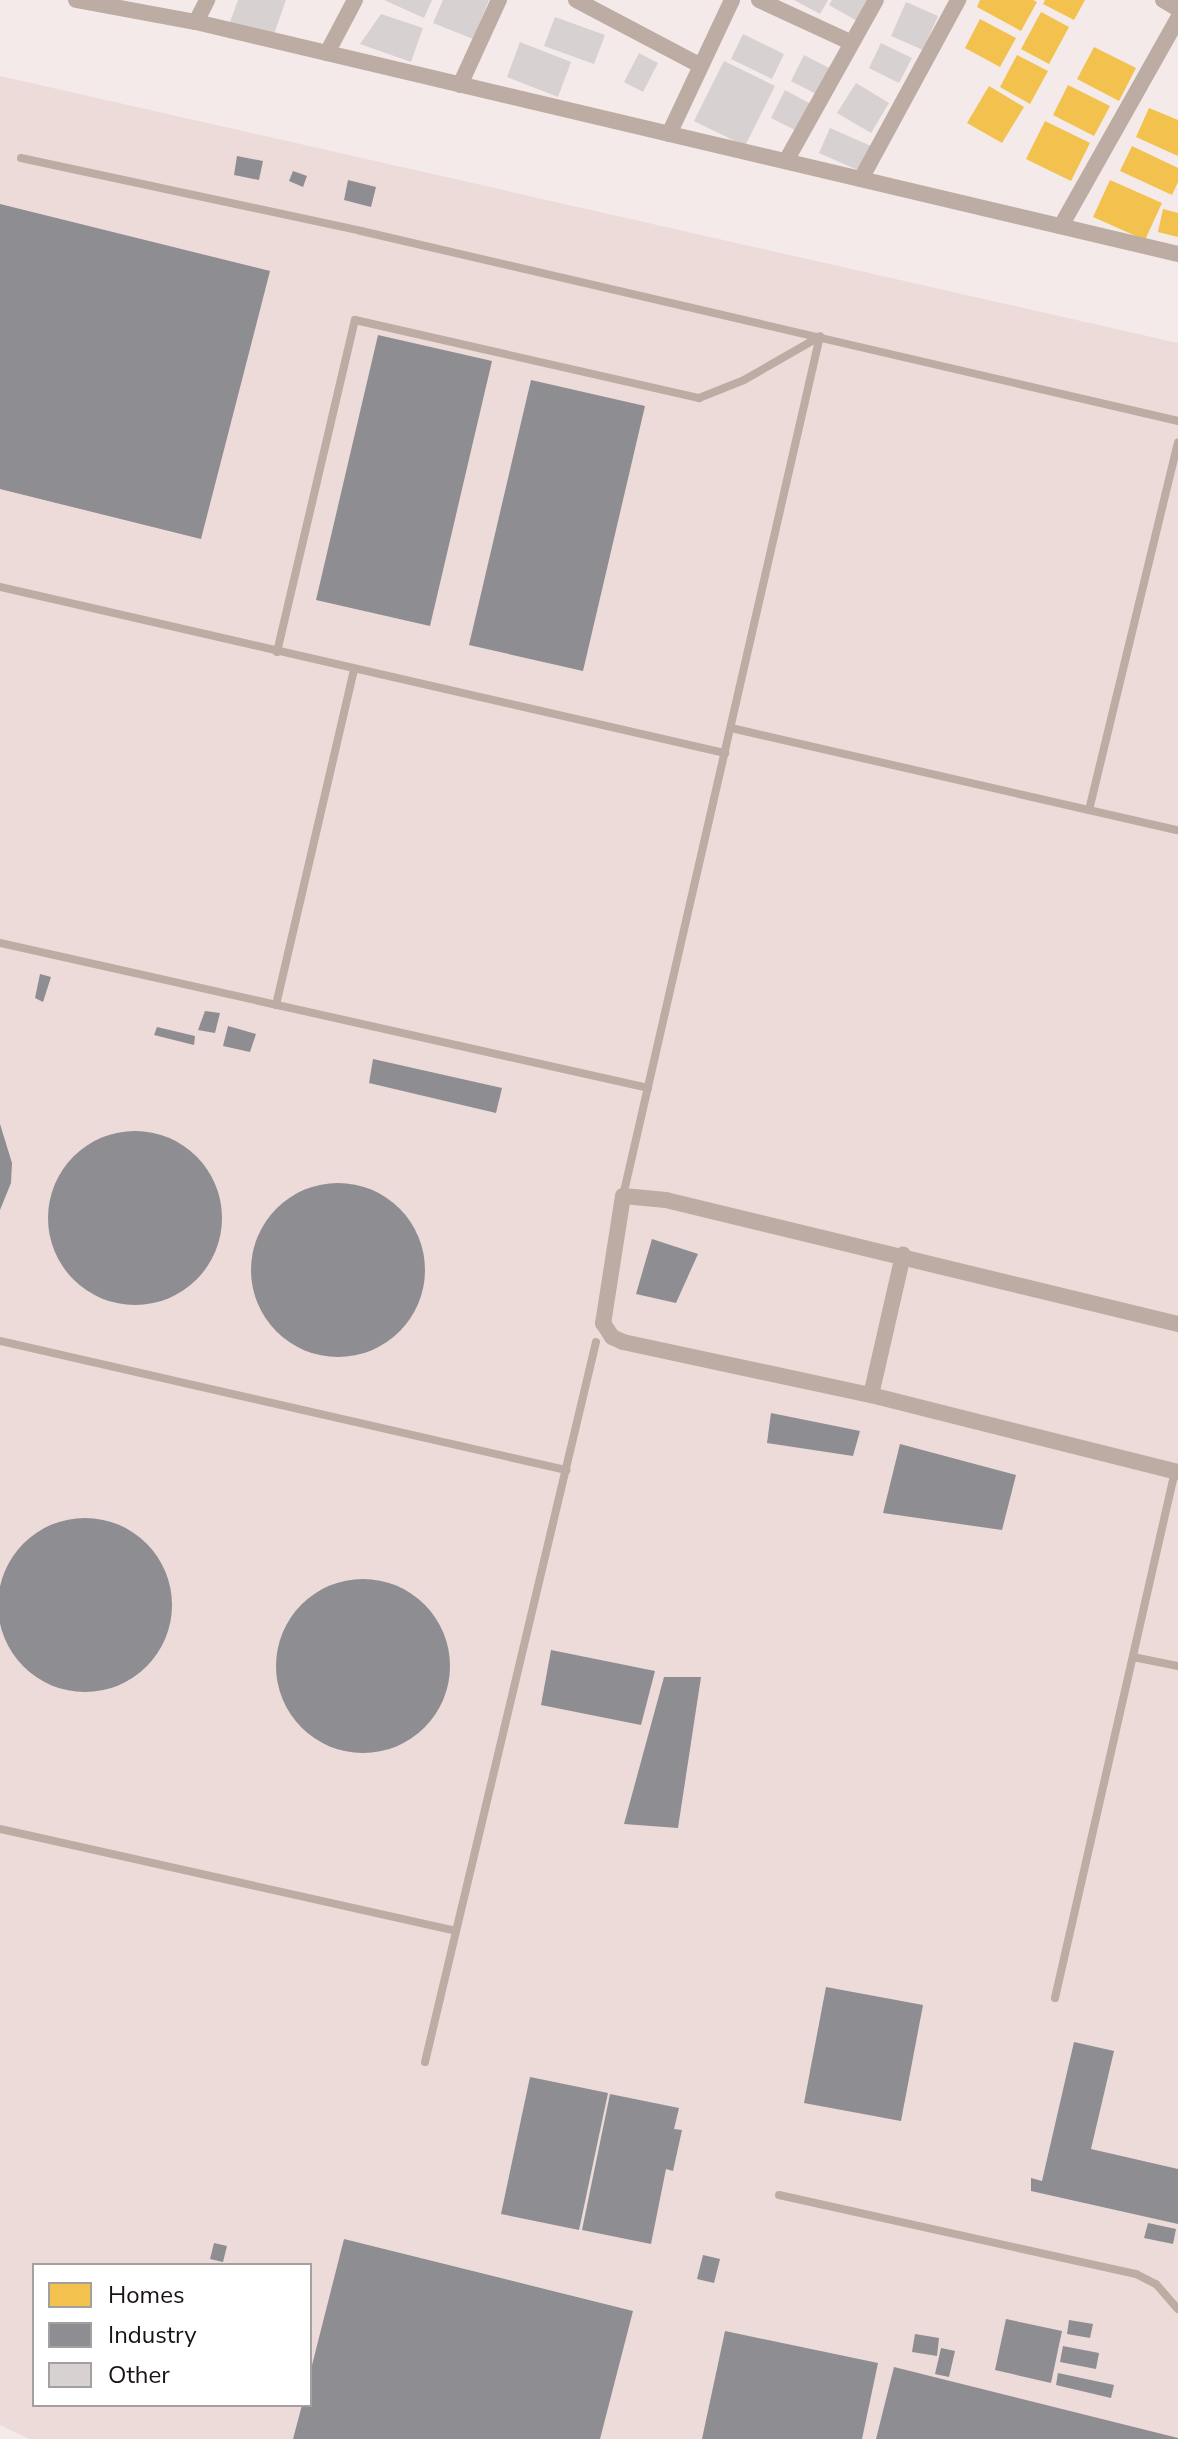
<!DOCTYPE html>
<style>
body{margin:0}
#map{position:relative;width:1178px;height:2439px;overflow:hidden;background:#f4eae9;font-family:"Nunito Sans",sans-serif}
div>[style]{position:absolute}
.built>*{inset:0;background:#eddbd9}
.homes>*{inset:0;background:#f2c14e}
.industry>*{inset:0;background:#8d8d92}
.round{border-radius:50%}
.building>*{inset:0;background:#d8d1d1}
.service>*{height:8px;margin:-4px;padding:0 4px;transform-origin:4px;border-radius:4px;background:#bdaca3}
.minor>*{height:16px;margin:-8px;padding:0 8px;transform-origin:8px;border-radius:8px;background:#bdaca3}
span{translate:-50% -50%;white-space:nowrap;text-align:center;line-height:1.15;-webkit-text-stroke:8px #fff;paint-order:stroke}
.legend{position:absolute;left:32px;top:2263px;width:280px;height:144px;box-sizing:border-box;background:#fff;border:2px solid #a3a1a0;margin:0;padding:10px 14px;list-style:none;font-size:24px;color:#191312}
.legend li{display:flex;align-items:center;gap:16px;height:40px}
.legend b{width:40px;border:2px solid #a3a1a0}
</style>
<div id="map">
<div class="built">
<div style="clip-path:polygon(evenodd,0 76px,1178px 343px,1178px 2439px,29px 2439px,0 2425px,0 76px,34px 2265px,310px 2265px,310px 2405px,34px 2405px,34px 2265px)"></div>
</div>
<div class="homes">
<div style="clip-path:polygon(980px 0,1033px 0,1037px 2px,1021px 31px,977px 7px)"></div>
<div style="clip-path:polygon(1045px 0,1085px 0,1074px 20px,1043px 4px)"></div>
<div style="clip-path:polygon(1041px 12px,1069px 27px,1049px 64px,1021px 49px)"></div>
<div style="clip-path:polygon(980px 19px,1016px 38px,1000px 67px,965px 48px)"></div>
<div style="clip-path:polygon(1094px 47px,1136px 68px,1119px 101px,1077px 79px)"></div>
<div style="clip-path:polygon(1017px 55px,1048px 71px,1030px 104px,1000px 87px)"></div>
<div style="clip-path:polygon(1068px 85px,1110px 106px,1094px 136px,1053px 115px)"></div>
<div style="clip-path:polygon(989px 86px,1024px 107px,1002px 143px,967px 123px)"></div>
<div style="clip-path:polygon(1149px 108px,1178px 120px,1178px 156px,1136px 137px)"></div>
<div style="clip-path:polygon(1045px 121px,1090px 143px,1071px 181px,1026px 159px)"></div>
<div style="clip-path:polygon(1132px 146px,1178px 168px,1178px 182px,1172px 195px,1120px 171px)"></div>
<div style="clip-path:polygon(1110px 180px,1162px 203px,1145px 240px,1093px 217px)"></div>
<div style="clip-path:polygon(1163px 209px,1178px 213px,1178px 237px,1158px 232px)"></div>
</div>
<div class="industry">
<div style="clip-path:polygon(237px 156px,263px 161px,259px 180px,234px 175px)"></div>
<div style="clip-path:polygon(293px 171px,307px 176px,303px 187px,289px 181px)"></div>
<div style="clip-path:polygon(348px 180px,376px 187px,371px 207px,344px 200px)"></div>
<div style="clip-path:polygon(0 204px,270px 271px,201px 539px,0 489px)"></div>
<div style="clip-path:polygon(378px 335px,492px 361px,430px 626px,316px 600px)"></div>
<div style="clip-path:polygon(531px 380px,645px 406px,583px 671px,469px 645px)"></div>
<div style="clip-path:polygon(40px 974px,51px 977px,43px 1002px,35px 998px)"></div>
<div style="clip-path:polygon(205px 1011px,220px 1013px,215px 1033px,198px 1030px)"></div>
<div style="clip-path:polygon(228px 1026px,256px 1034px,250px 1052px,223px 1046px)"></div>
<div style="clip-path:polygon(157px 1027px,195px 1036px,194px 1045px,154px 1035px)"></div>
<div style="clip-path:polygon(373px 1059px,502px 1088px,496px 1113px,369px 1083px)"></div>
<div style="clip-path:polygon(0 1124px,12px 1163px,11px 1183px,0 1210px)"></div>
<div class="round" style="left:48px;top:1131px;width:174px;height:174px"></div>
<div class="round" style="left:251px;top:1183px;width:174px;height:174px"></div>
<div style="clip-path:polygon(652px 1239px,698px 1254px,676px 1303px,636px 1294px)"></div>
<div style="clip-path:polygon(771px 1413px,860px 1431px,853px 1456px,767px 1443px)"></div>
<div style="clip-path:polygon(900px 1444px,1016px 1475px,1002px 1530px,883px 1513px)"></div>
<div class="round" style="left:-2px;top:1518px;width:174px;height:174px"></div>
<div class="round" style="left:276px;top:1579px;width:174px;height:174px"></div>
<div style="clip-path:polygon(551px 1650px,655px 1671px,641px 1725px,541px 1705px)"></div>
<div style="clip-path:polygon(664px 1677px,701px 1677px,678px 1828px,624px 1824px)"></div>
<div style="clip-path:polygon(826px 1987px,923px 2005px,901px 2121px,804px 2103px)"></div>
<div style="clip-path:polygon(1074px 2042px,1114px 2051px,1091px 2149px,1178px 2169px,1178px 2224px,1031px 2191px,1031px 2178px,1042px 2181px)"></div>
<div style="clip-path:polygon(530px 2077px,608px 2093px,579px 2230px,501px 2214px)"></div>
<div style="clip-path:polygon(610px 2094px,679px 2108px,674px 2129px,682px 2130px,673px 2171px,666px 2169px,651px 2244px,582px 2230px)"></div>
<div style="clip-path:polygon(1148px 2223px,1176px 2229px,1173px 2244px,1144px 2238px)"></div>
<div style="clip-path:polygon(344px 2239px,633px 2311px,600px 2439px,293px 2439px,302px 2405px,310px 2405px,310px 2373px)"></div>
<div style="clip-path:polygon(214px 2243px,227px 2246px,223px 2262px,210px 2259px)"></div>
<div style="clip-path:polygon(703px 2255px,720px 2259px,714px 2283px,697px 2279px)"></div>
<div style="clip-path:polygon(1006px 2319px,1062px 2331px,1051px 2383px,995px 2370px)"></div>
<div style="clip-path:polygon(1069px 2320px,1093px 2324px,1090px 2338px,1067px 2334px)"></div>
<div style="clip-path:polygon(725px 2331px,878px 2363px,862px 2439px,702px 2439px)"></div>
<div style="clip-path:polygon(915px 2334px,939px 2338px,937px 2356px,912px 2352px)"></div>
<div style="clip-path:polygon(1063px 2346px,1099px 2353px,1096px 2369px,1060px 2362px)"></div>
<div style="clip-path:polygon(941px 2348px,955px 2351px,949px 2377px,935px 2374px)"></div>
<div style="clip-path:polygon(894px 2367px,1178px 2438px,1178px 2439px,876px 2439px)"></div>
<div style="clip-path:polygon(1058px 2373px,1114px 2385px,1111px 2398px,1056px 2385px)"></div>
</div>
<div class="building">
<div style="clip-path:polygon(238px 0,286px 0,273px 37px,230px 22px)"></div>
<div style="clip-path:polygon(384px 0,432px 0,424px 18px)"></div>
<div style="clip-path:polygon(443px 0,489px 0,473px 39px,433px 23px)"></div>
<div style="clip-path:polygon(794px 0,828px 0,820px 14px)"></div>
<div style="clip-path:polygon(832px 0,868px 0,857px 21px,829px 5px)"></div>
<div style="clip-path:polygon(906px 2px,938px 16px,923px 50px,891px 36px)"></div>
<div style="clip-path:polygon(381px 14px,423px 28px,411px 62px,360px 44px)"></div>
<div style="clip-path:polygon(555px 17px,605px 35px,594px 64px,544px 46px)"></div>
<div style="clip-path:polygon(743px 34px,784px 54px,772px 79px,731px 59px)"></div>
<div style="clip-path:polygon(520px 42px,571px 62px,558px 97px,507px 77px)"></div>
<div style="clip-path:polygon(881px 43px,912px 58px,899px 83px,869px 68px)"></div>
<div style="clip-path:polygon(639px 53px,658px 63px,643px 92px,624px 82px)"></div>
<div style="clip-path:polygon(804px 55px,831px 69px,818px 95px,791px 81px)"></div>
<div style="clip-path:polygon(724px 61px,775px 86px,745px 146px,694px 121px)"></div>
<div style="clip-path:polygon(856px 83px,889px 103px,871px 133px,837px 113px)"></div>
<div style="clip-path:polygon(785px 90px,811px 104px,797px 131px,771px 118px)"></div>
<div style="clip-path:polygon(830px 128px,871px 146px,860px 171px,819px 153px)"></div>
</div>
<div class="service">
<div style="left:21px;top:158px;width:348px;rotate:12.1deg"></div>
<div style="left:361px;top:231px;width:839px;rotate:13.09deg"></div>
<div style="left:0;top:587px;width:744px;rotate:12.9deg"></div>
<div style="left:277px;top:652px;width:341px;rotate:-76.8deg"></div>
<div style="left:355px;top:320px;width:353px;rotate:12.8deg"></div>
<div style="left:699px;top:398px;width:48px;rotate:-21.8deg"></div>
<div style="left:744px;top:380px;width:86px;rotate:-29.8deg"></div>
<div style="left:731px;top:728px;width:458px;rotate:12.9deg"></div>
<div style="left:1089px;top:810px;width:378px;rotate:-76.4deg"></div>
<div style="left:0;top:943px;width:664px;rotate:12.61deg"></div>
<div style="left:276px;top:1005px;width:344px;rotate:-76.9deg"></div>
<div style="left:623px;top:1196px;width:882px;rotate:-77.1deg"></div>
<div style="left:0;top:1341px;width:581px;rotate:12.84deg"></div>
<div style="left:1133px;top:1657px;width:46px;rotate:11.3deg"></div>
<div style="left:0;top:1829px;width:466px;rotate:12.6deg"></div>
<div style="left:1055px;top:1998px;width:540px;rotate:-77.17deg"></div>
<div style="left:425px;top:2062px;width:740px;rotate:-76.64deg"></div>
<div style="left:779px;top:2195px;width:366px;rotate:12.5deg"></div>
<div style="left:1136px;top:2274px;width:22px;rotate:27deg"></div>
<div style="left:1156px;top:2284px;width:33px;rotate:49deg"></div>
</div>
<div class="minor">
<div style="left:76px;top:0;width:122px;rotate:10.4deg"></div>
<div style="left:196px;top:22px;width:1009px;rotate:13.29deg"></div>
<div style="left:576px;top:0;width:141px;rotate:27.8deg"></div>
<div style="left:759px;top:0;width:102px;rotate:24.8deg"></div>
<div style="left:1163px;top:0;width:17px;rotate:31deg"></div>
<div style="left:196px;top:22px;width:25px;rotate:-63deg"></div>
<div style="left:327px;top:53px;width:60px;rotate:-62.2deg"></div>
<div style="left:460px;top:85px;width:94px;rotate:-65.4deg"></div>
<div style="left:669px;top:134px;width:148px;rotate:-64.8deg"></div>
<div style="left:786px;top:161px;width:184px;rotate:-60.8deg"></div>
<div style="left:861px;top:179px;width:204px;rotate:-61.5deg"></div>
<div style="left:1061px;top:226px;width:239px;rotate:-60.6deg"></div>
<div style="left:1178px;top:1324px;width:527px;rotate:-166.39deg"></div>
<div style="left:666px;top:1200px;width:43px;rotate:-174.7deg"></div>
<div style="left:623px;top:1196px;width:129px;rotate:98.9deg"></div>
<div style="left:603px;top:1323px;width:17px;rotate:57deg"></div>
<div style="left:612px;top:1337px;width:12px;rotate:24deg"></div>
<div style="left:623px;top:1342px;width:254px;rotate:12.1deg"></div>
<div style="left:871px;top:1395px;width:317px;rotate:14.1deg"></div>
<div style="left:871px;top:1395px;width:144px;rotate:-77.1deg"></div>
</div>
<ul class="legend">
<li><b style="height:22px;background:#f2c14e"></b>Homes</li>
<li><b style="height:22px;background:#8d8d92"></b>Industry</li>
<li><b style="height:22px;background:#d8d1d1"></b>Other</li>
</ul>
</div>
